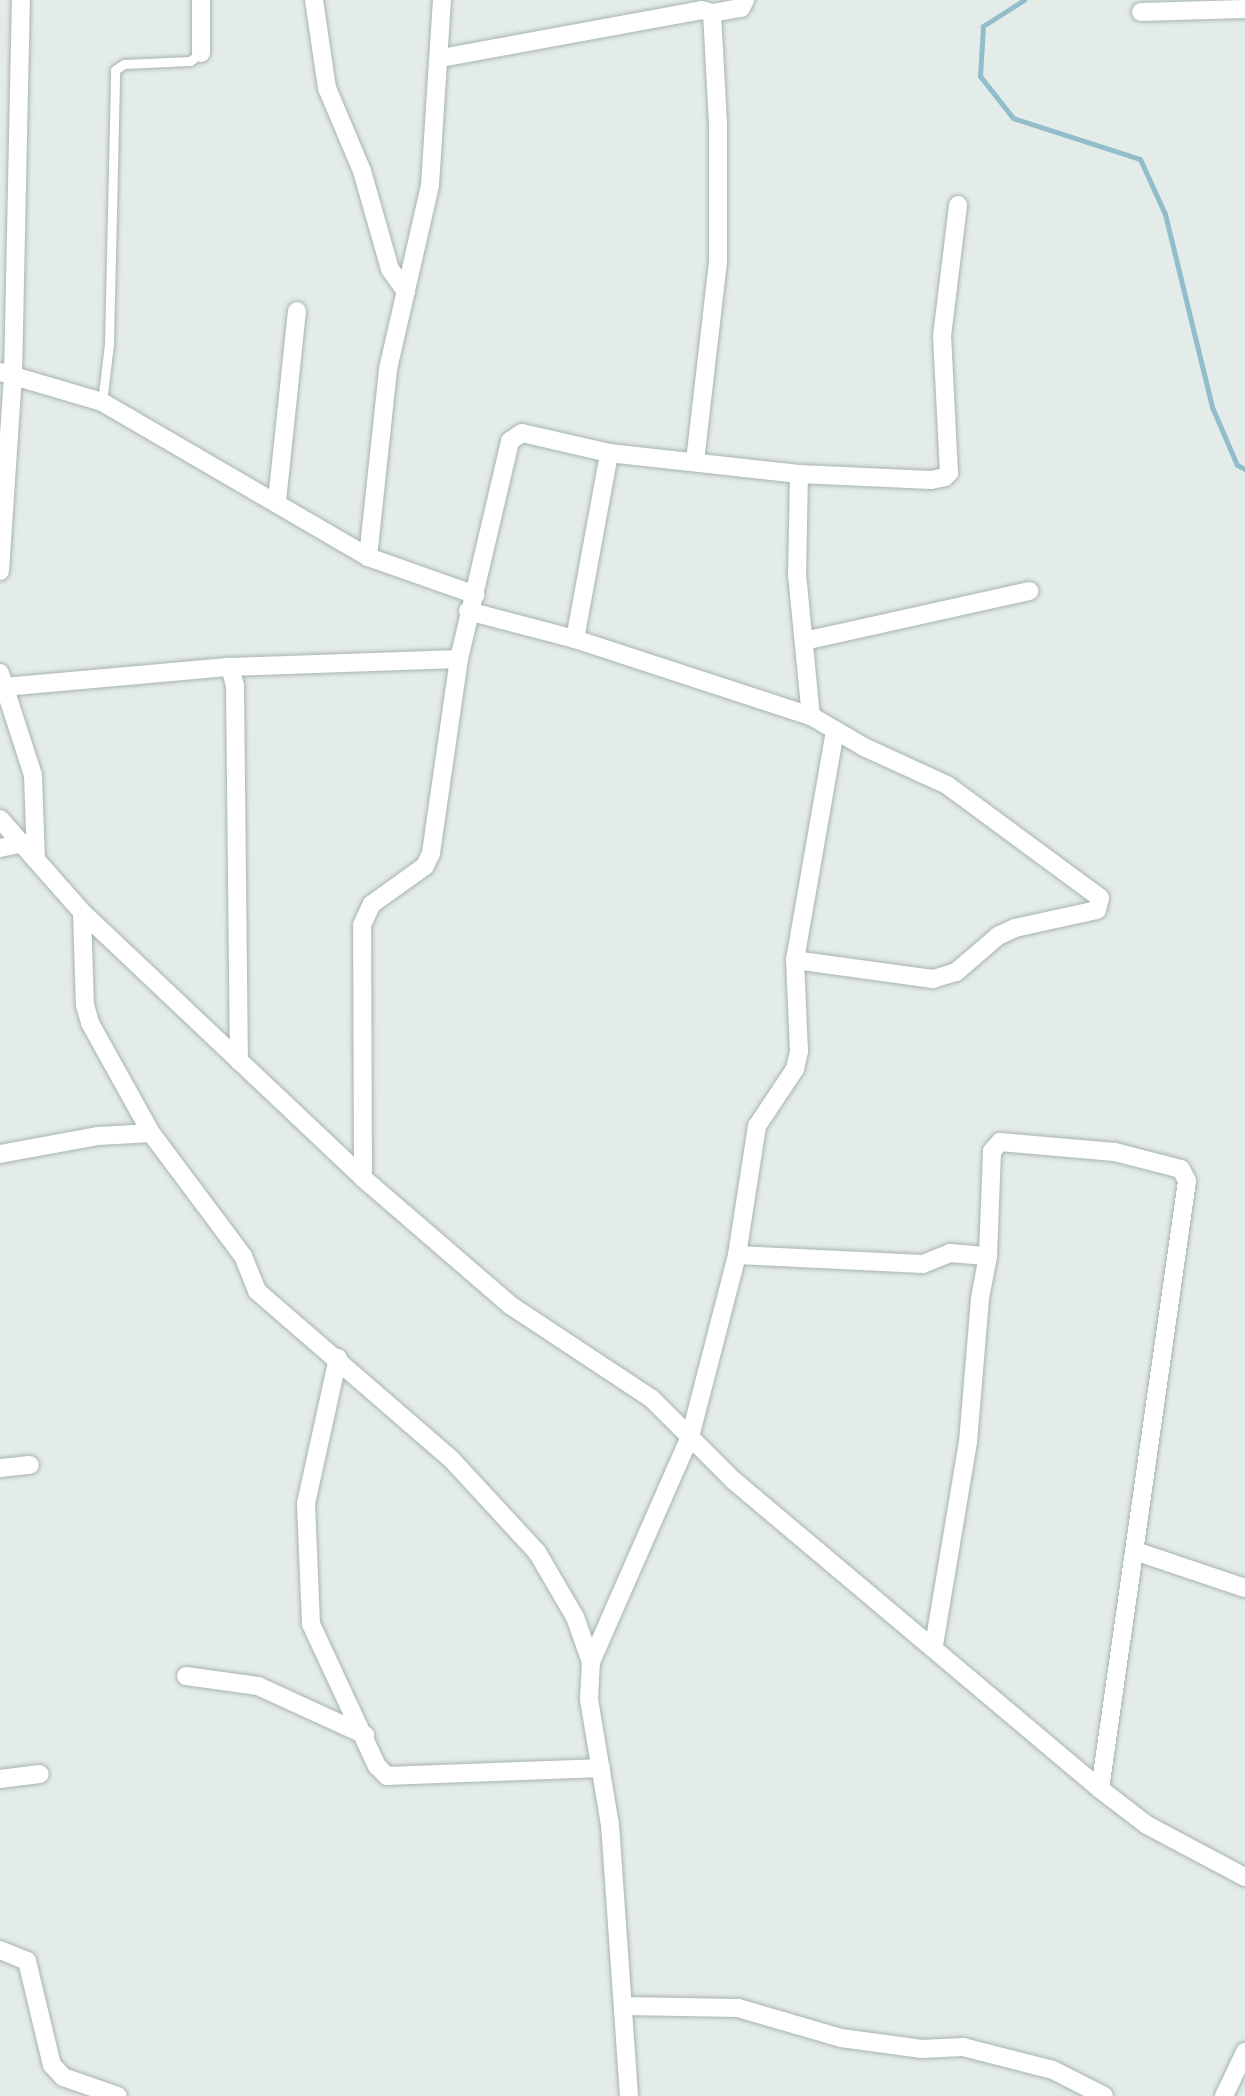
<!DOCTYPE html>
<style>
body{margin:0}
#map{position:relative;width:1245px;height:2096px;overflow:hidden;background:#e4ece9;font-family:"Asap Condensed",sans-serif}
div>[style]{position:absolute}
.stream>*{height:5px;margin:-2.5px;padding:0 2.5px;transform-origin:2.5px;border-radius:2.5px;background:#92becb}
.roads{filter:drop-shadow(0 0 2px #a7b4b0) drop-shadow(0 0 2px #a7b4b0)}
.lane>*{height:9px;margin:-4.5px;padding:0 4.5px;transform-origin:4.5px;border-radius:4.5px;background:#fff}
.street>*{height:18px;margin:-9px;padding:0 9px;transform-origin:9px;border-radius:9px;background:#fff}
span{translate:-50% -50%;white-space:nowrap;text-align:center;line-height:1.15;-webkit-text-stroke:7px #f5f9f7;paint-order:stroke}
</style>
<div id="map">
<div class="stream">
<div style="left:1024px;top:0;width:49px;rotate:147.6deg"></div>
<div style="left:983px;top:26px;width:50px;rotate:93.4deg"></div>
<div style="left:980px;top:76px;width:53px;rotate:51.8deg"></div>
<div style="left:1013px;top:118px;width:133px;rotate:17.9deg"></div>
<div style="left:1140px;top:159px;width:60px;rotate:65.6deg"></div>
<div style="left:1165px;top:214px;width:199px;rotate:76.3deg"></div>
<div style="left:1212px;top:407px;width:63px;rotate:66.7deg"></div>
<div style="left:1237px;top:465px;width:9px;rotate:27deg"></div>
</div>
<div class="roads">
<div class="lane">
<div style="left:102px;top:402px;width:58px;rotate:-83.1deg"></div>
<div style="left:109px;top:344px;width:274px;rotate:-88.7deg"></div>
<div style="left:115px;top:70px;width:11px;rotate:-34deg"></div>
<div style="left:124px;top:64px;width:66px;rotate:-2.6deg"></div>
<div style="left:190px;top:61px;width:14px;rotate:-36deg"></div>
</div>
<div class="street">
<div style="left:314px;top:0;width:89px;rotate:81.6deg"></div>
<div style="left:327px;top:88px;width:90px;rotate:67.1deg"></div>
<div style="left:362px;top:171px;width:102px;rotate:74.1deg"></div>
<div style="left:390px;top:269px;width:28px;rotate:55deg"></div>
<div style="left:1141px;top:12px;width:104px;rotate:-1.7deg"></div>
<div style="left:712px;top:13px;width:29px;rotate:-10deg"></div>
<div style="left:741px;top:8px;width:9px;rotate:-63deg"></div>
<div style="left:201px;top:53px;width:53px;rotate:-90deg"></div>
<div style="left:441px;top:58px;width:265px;rotate:-10.4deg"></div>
<div style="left:702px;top:10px;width:10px;rotate:17deg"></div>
<div style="left:712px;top:13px;width:112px;rotate:86.9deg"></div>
<div style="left:718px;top:125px;width:137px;rotate:90deg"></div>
<div style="left:718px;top:262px;width:201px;rotate:96.6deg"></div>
<div style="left:0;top:372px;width:106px;rotate:16.4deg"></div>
<div style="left:102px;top:402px;width:308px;rotate:30.2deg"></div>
<div style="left:368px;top:557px;width:114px;rotate:19.4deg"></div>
<div style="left:799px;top:474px;width:100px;rotate:91.1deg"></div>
<div style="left:797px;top:574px;width:143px;rotate:84.4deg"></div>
<div style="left:277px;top:501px;width:191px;rotate:-84deg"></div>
<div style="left:368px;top:557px;width:189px;rotate:-83.9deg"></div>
<div style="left:388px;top:369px;width:189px;rotate:-77.1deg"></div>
<div style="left:430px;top:185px;width:185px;rotate:-86.3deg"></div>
<div style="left:0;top:571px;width:195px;rotate:-86.2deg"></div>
<div style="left:13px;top:376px;width:376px;rotate:-88.8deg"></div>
<div style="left:468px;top:611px;width:111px;rotate:14.7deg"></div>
<div style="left:575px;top:639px;width:248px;rotate:18.1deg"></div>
<div style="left:811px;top:716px;width:61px;rotate:30.3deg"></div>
<div style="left:864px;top:747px;width:91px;rotate:24.6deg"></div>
<div style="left:947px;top:785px;width:190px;rotate:36.4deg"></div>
<div style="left:1100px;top:898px;width:12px;rotate:104deg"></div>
<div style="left:1097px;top:910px;width:84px;rotate:167.6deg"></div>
<div style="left:1015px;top:928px;width:19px;rotate:155deg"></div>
<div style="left:998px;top:936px;width:55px;rotate:139.4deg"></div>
<div style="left:956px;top:972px;width:24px;rotate:163deg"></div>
<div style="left:933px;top:979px;width:139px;rotate:-172.2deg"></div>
<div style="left:575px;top:639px;width:189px;rotate:-79.6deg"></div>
<div style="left:804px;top:641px;width:231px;rotate:-12.5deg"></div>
<div style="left:230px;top:667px;width:20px;rotate:75deg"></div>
<div style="left:235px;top:686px;width:375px;rotate:89.4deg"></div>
<div style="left:0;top:673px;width:107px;rotate:72.1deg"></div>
<div style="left:33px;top:775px;width:85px;rotate:88deg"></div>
<div style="left:4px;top:687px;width:227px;rotate:-5.1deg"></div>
<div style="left:230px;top:667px;width:229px;rotate:-2deg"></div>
<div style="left:0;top:819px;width:124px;rotate:48.6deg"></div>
<div style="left:82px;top:912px;width:387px;rotate:43.4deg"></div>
<div style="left:363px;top:1178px;width:194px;rotate:40.8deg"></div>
<div style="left:510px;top:1305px;width:170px;rotate:33.5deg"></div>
<div style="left:652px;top:1399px;width:115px;rotate:45deg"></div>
<div style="left:733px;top:1480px;width:480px;rotate:40.1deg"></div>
<div style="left:1100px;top:1789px;width:59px;rotate:37.5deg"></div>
<div style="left:1147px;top:1825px;width:111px;rotate:28deg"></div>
<div style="left:0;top:848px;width:24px;rotate:-12deg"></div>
<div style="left:82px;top:912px;width:93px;rotate:88.2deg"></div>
<div style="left:85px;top:1005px;width:19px;rotate:74deg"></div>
<div style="left:90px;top:1023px;width:126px;rotate:61deg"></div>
<div style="left:151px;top:1133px;width:154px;rotate:53.2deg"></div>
<div style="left:243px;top:1256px;width:38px;rotate:68deg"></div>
<div style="left:257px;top:1291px;width:258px;rotate:40.9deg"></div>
<div style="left:452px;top:1460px;width:125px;rotate:47.3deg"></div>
<div style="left:537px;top:1552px;width:75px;rotate:59.7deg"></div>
<div style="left:575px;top:1617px;width:48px;rotate:70.4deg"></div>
<div style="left:0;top:1154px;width:100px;rotate:-10.4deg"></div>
<div style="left:98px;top:1136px;width:53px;rotate:-3.2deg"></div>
<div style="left:363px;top:1178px;width:253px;rotate:-90.2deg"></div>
<div style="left:362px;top:925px;width:23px;rotate:-65deg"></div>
<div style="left:372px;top:904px;width:65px;rotate:-35.6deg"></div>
<div style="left:425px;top:866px;width:14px;rotate:-65deg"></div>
<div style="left:431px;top:853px;width:196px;rotate:-81.8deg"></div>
<div style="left:459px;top:659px;width:224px;rotate:-76.8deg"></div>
<div style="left:510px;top:441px;width:14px;rotate:-34deg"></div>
<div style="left:522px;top:433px;width:89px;rotate:12.9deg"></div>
<div style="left:609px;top:453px;width:191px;rotate:6.3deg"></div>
<div style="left:799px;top:474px;width:132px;rotate:2.6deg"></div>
<div style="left:931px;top:480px;width:14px;rotate:-12deg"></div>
<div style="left:945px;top:477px;width:6px;rotate:-45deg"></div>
<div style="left:949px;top:473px;width:137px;rotate:-92.9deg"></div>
<div style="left:942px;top:336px;width:132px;rotate:-83deg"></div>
<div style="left:737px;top:1255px;width:186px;rotate:2.8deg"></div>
<div style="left:923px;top:1264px;width:29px;rotate:-22deg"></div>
<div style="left:950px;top:1253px;width:38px;rotate:5deg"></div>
<div style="left:338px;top:1358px;width:149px;rotate:102.4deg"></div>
<div style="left:306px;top:1504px;width:120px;rotate:87.6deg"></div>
<div style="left:311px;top:1624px;width:157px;rotate:65.1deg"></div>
<div style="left:377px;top:1766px;width:14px;rotate:45deg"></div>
<div style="left:387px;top:1776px;width:214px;rotate:-2.1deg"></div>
<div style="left:0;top:1468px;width:30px;rotate:-6deg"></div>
<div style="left:1135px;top:1551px;width:116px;rotate:18.6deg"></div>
<div style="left:934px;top:1645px;width:206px;rotate:-80.5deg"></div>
<div style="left:968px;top:1442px;width:144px;rotate:-85.2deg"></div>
<div style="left:980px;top:1298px;width:43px;rotate:-79.2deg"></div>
<div style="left:988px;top:1256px;width:105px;rotate:-87.8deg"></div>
<div style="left:992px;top:1151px;width:12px;rotate:-48deg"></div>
<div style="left:1000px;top:1142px;width:115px;rotate:5deg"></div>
<div style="left:1115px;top:1152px;width:68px;rotate:14.4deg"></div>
<div style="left:1181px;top:1169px;width:13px;rotate:63deg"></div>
<div style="left:1187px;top:1181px;width:614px;rotate:98.14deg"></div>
<div style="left:186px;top:1676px;width:73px;rotate:7.9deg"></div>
<div style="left:258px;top:1686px;width:118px;rotate:24.6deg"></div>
<div style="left:0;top:1779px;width:40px;rotate:-7.1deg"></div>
<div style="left:0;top:1950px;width:29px;rotate:22deg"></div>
<div style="left:27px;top:1961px;width:107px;rotate:76.5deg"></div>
<div style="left:52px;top:2065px;width:16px;rotate:47deg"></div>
<div style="left:63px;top:2077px;width:58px;rotate:19.1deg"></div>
<div style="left:624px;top:2006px;width:114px;rotate:1deg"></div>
<div style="left:738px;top:2008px;width:107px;rotate:16.2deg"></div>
<div style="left:841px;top:2038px;width:82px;rotate:7.7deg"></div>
<div style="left:922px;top:2049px;width:41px;rotate:-2.8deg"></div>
<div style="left:963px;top:2047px;width:93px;rotate:14.3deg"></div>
<div style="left:1053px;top:2070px;width:57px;rotate:27deg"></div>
<div style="left:629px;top:2096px;width:272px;rotate:-94deg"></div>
<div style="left:610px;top:1825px;width:128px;rotate:-99.5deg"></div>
<div style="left:589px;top:1699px;width:37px;rotate:-87deg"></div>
<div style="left:591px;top:1662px;width:246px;rotate:-66.3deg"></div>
<div style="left:690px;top:1437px;width:188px;rotate:-75.5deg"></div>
<div style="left:737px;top:1255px;width:131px;rotate:-81.2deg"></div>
<div style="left:757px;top:1126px;width:69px;rotate:-56.3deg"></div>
<div style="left:795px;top:1069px;width:18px;rotate:-77deg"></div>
<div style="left:799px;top:1051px;width:91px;rotate:-92.5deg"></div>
<div style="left:795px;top:960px;width:233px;rotate:-80.1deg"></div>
<div style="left:1224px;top:2096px;width:49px;rotate:-64.5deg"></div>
</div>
</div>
</div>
